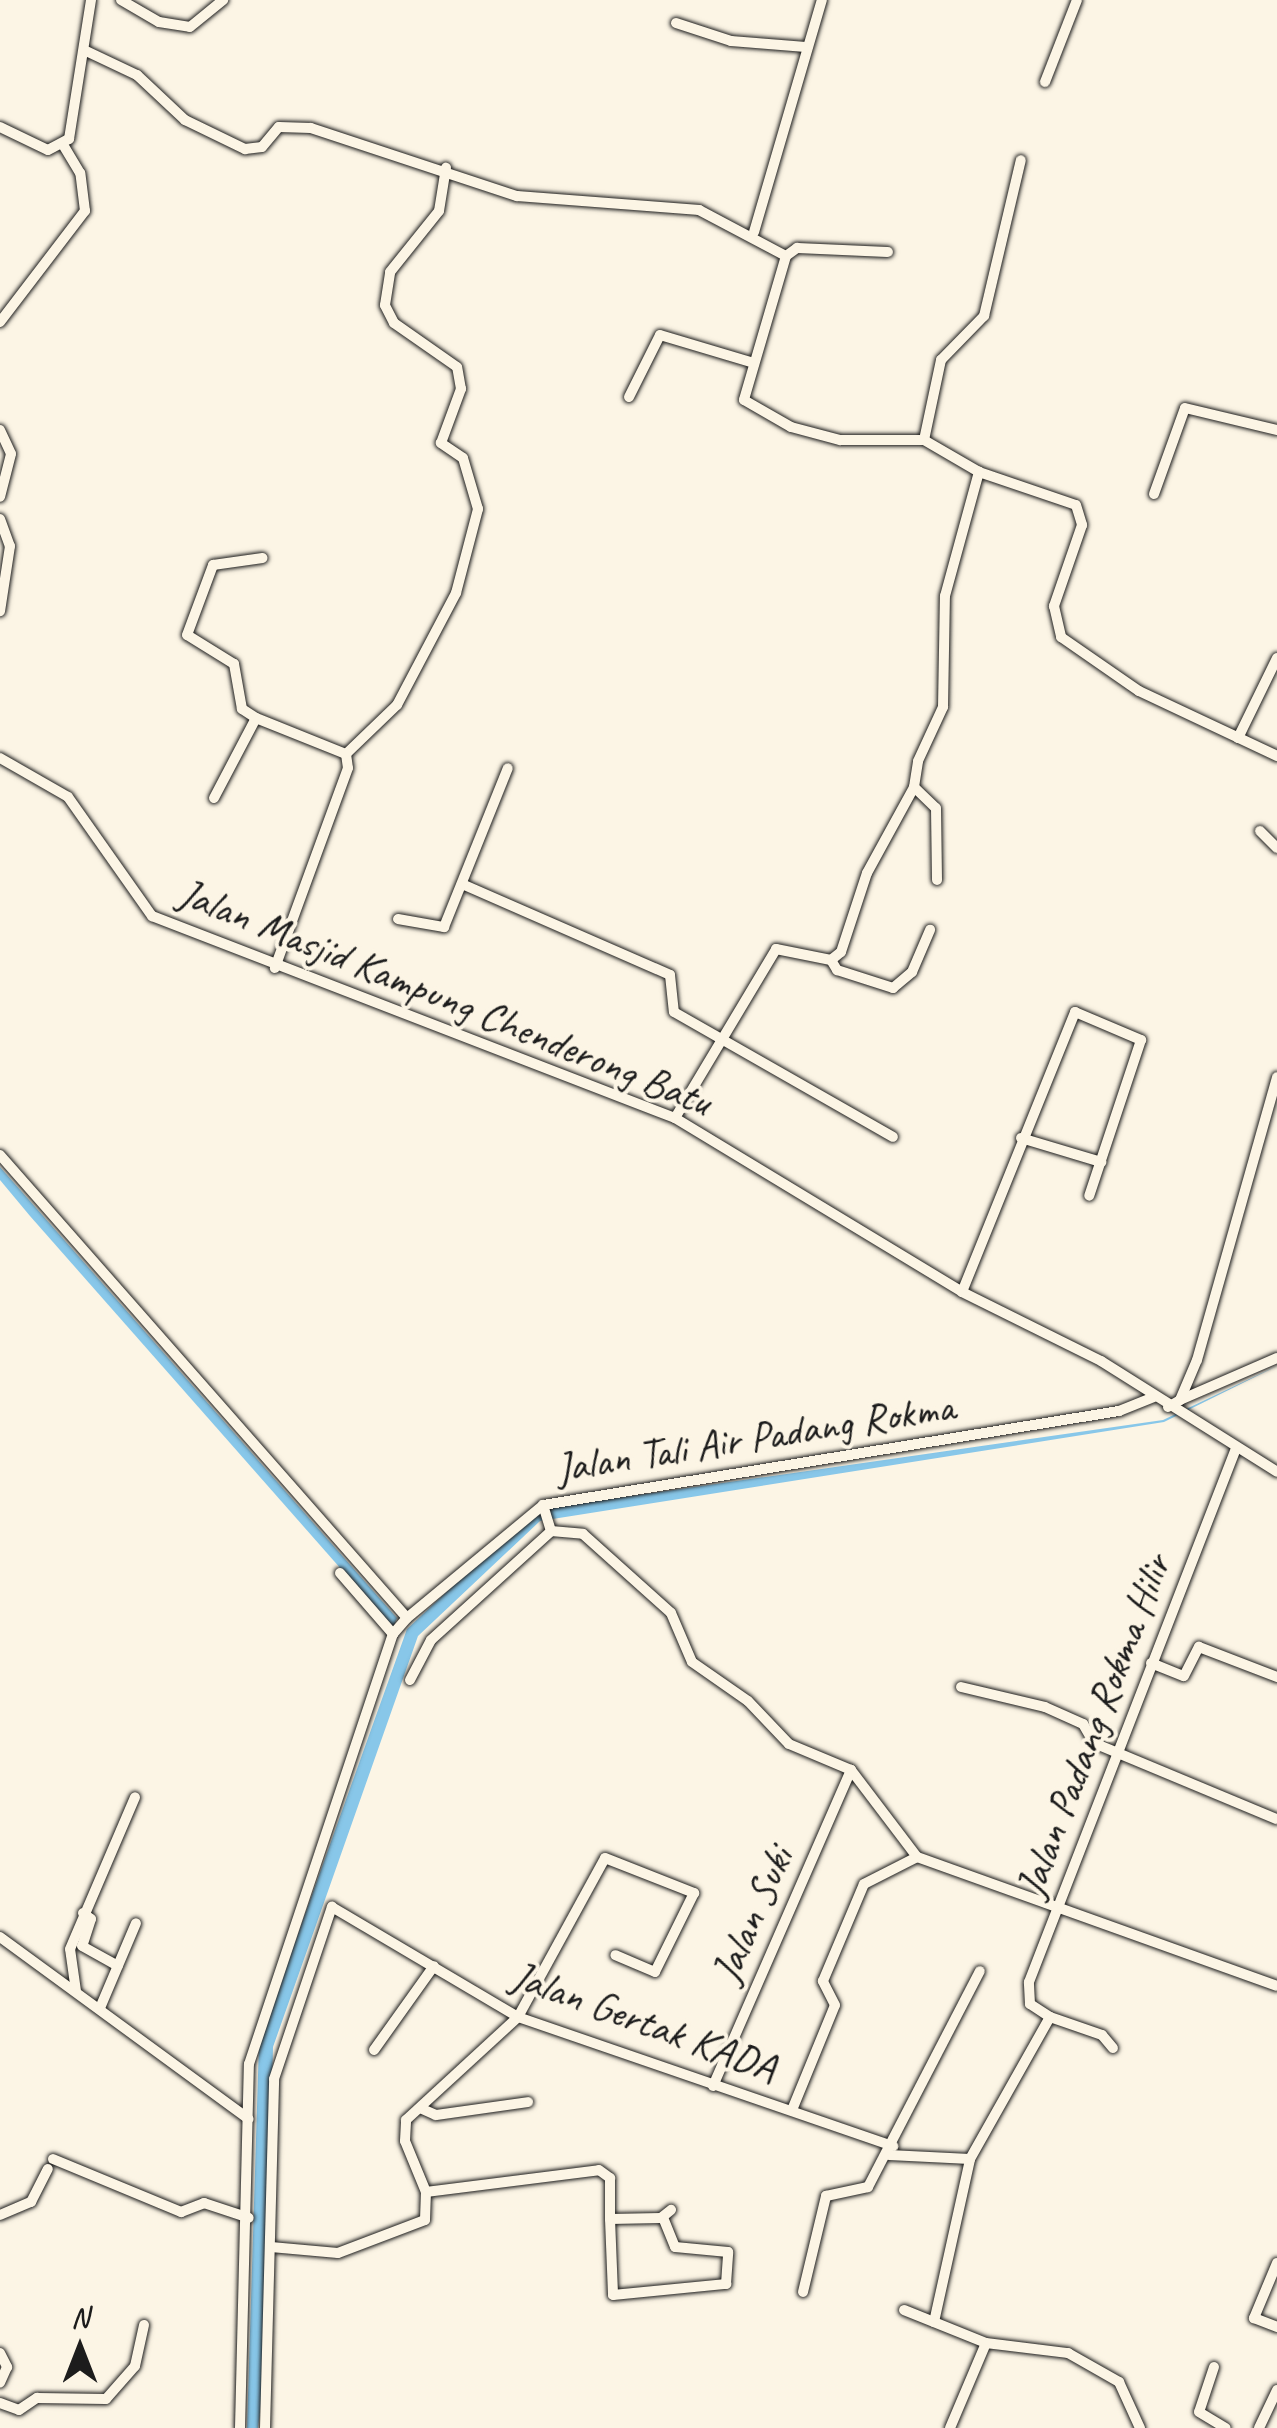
<!DOCTYPE html>
<style>
body{margin:0}
#map{position:relative;width:1277px;height:2428px;overflow:hidden;background:#fcf5e5;font-family:Caveat,sans-serif}
div>[style]{position:absolute}
.water>*{inset:0;background:#88c7e9}
.roads{filter:drop-shadow(0 0 2px #1c1c1c) drop-shadow(0 0 2px #1c1c1c)}
.street>*{height:10px;margin:-5px;padding:0 5px;transform-origin:5px;border-radius:5px;background:#fcf5e5}
span{translate:-50% -50%;white-space:nowrap;text-align:center;line-height:1.15;-webkit-text-stroke:8px #fcf5e5;paint-order:stroke}
.street-label{font-size:42px;color:#1c1c1c}
.north{position:absolute;left:30px;top:2298px;width:100px;height:100px;-webkit-text-stroke:8px #fcf5e5;paint-order:stroke;rotate:0deg;font-size:28px;font-weight:700;line-height:40px;text-align:center;color:#1c1c1c}
.north::after{content:'';display:block;margin:auto;width:35px;height:45px;background:#1c1c1c;clip-path:polygon(50% 0,100% 100%,50% 72%,0 100%)}
</style>
<div id="map">
<div class="water">
<div style="clip-path:polygon(0 1167px,397px 1618px,393px 1628px,30px 1216px,0 1180px)"></div>
<div style="clip-path:polygon(1277px 1366px,1164px 1422px,540px 1521px,418px 1636px,273px 2047px,265px 2373px,258px 2428px,247px 2428px,259px 2043px,407px 1629px,534px 1510px,1163px 1420px)"></div>
</div>
<div class="roads">
<div class="street">
<div style="left:121px;top:0;width:44px;rotate:30.1deg"></div>
<div style="left:159px;top:22px;width:31px;rotate:9deg"></div>
<div style="left:190px;top:27px;width:43px;rotate:-39.3deg"></div>
<div style="left:676px;top:23px;width:58px;rotate:18.1deg"></div>
<div style="left:731px;top:41px;width:75px;rotate:4.6deg"></div>
<div style="left:84px;top:50px;width:59px;rotate:25.3deg"></div>
<div style="left:137px;top:75px;width:66px;rotate:43.2deg"></div>
<div style="left:185px;top:120px;width:67px;rotate:25.8deg"></div>
<div style="left:245px;top:149px;width:17px;rotate:-7deg"></div>
<div style="left:262px;top:147px;width:26px;rotate:-50deg"></div>
<div style="left:279px;top:127px;width:32px;rotate:2deg"></div>
<div style="left:311px;top:128px;width:217px;rotate:18.3deg"></div>
<div style="left:517px;top:196px;width:183px;rotate:4.4deg"></div>
<div style="left:699px;top:210px;width:98px;rotate:27.9deg"></div>
<div style="left:1045px;top:82px;width:88px;rotate:-68.7deg"></div>
<div style="left:0;top:127px;width:53px;rotate:25.6deg"></div>
<div style="left:48px;top:150px;width:24px;rotate:-28deg"></div>
<div style="left:69px;top:139px;width:141px;rotate:-81deg"></div>
<div style="left:754px;top:232px;width:242px;rotate:-73.7deg"></div>
<div style="left:786px;top:256px;width:150px;rotate:106.3deg"></div>
<div style="left:744px;top:400px;width:54px;rotate:29.9deg"></div>
<div style="left:791px;top:427px;width:51px;rotate:14.9deg"></div>
<div style="left:840px;top:440px;width:84px"></div>
<div style="left:924px;top:440px;width:64px;rotate:30.2deg"></div>
<div style="left:979px;top:472px;width:102px;rotate:18.8deg"></div>
<div style="left:1076px;top:505px;width:21px;rotate:73deg"></div>
<div style="left:1082px;top:525px;width:86px;rotate:109.1deg"></div>
<div style="left:1054px;top:606px;width:32px;rotate:77deg"></div>
<div style="left:1061px;top:637px;width:95px;rotate:34.7deg"></div>
<div style="left:1139px;top:691px;width:153px;rotate:25.2deg"></div>
<div style="left:786px;top:256px;width:14px;rotate:-36deg"></div>
<div style="left:797px;top:248px;width:91px;rotate:2.5deg"></div>
<div style="left:0;top:322px;width:140px;rotate:-52.6deg"></div>
<div style="left:85px;top:211px;width:38px;rotate:-97deg"></div>
<div style="left:80px;top:173px;width:31px;rotate:-121deg"></div>
<div style="left:629px;top:397px;width:69px;rotate:-63.4deg"></div>
<div style="left:660px;top:335px;width:98px;rotate:16.6deg"></div>
<div style="left:0;top:430px;width:26px;rotate:65deg"></div>
<div style="left:11px;top:454px;width:44px;rotate:104.3deg"></div>
<div style="left:924px;top:440px;width:82px;rotate:-78deg"></div>
<div style="left:941px;top:360px;width:62px;rotate:-45.7deg"></div>
<div style="left:984px;top:316px;width:160px;rotate:-76.7deg"></div>
<div style="left:1154px;top:494px;width:91px;rotate:-70.2deg"></div>
<div style="left:1185px;top:408px;width:95px;rotate:13.4deg"></div>
<div style="left:0;top:519px;width:29px;rotate:70deg"></div>
<div style="left:10px;top:546px;width:66px;rotate:98.7deg"></div>
<div style="left:256px;top:718px;width:17px;rotate:-147deg"></div>
<div style="left:242px;top:709px;width:46px;rotate:-100.1deg"></div>
<div style="left:234px;top:664px;width:55px;rotate:-148.3deg"></div>
<div style="left:187px;top:635px;width:75px;rotate:-69.6deg"></div>
<div style="left:213px;top:565px;width:50px;rotate:-8deg"></div>
<div style="left:1238px;top:738px;width:89px;rotate:-64deg"></div>
<div style="left:346px;top:754px;width:71px;rotate:-43.9deg"></div>
<div style="left:397px;top:705px;width:127px;rotate:-62.2deg"></div>
<div style="left:456px;top:593px;width:87px;rotate:-75.3deg"></div>
<div style="left:478px;top:509px;width:53px;rotate:-106.4deg"></div>
<div style="left:463px;top:458px;width:27px;rotate:-146deg"></div>
<div style="left:441px;top:443px;width:58px;rotate:-69.7deg"></div>
<div style="left:461px;top:389px;width:22px;rotate:-100deg"></div>
<div style="left:457px;top:367px;width:77px;rotate:-145.1deg"></div>
<div style="left:394px;top:323px;width:20px;rotate:-117deg"></div>
<div style="left:385px;top:305px;width:33px;rotate:-81deg"></div>
<div style="left:390px;top:272px;width:78px;rotate:-51.2deg"></div>
<div style="left:439px;top:211px;width:44px;rotate:-80.8deg"></div>
<div style="left:0;top:758px;width:78px;rotate:29.8deg"></div>
<div style="left:68px;top:797px;width:146px;rotate:54.8deg"></div>
<div style="left:152px;top:916px;width:561px;rotate:21.12deg"></div>
<div style="left:675px;top:1118px;width:336px;rotate:31.2deg"></div>
<div style="left:962px;top:1292px;width:155px;rotate:26.4deg"></div>
<div style="left:1101px;top:1361px;width:208px;rotate:32.2deg"></div>
<div style="left:914px;top:787px;width:30px;rotate:44deg"></div>
<div style="left:936px;top:808px;width:72px;rotate:89.2deg"></div>
<div style="left:214px;top:798px;width:90px;rotate:-62.3deg"></div>
<div style="left:256px;top:718px;width:97px;rotate:21.8deg"></div>
<div style="left:346px;top:754px;width:14px;rotate:82deg"></div>
<div style="left:348px;top:768px;width:213px;rotate:110.1deg"></div>
<div style="left:1260px;top:831px;width:24px;rotate:45deg"></div>
<div style="left:462px;top:884px;width:227px;rotate:23.6deg"></div>
<div style="left:670px;top:975px;width:37px;rotate:84deg"></div>
<div style="left:674px;top:1012px;width:252px;rotate:29.7deg"></div>
<div style="left:398px;top:919px;width:47px;rotate:9.9deg"></div>
<div style="left:444px;top:927px;width:171px;rotate:-68.1deg"></div>
<div style="left:831px;top:960px;width:12px;rotate:59deg"></div>
<div style="left:837px;top:970px;width:59px;rotate:17.8deg"></div>
<div style="left:893px;top:988px;width:25px;rotate:-40deg"></div>
<div style="left:912px;top:972px;width:46px;rotate:-66.8deg"></div>
<div style="left:675px;top:1118px;width:197px;rotate:-59.1deg"></div>
<div style="left:776px;top:949px;width:56px;rotate:11.3deg"></div>
<div style="left:831px;top:960px;width:13px;rotate:-39deg"></div>
<div style="left:841px;top:952px;width:83px;rotate:-71.8deg"></div>
<div style="left:867px;top:873px;width:98px;rotate:-61.3deg"></div>
<div style="left:914px;top:787px;width:26px;rotate:-81deg"></div>
<div style="left:918px;top:761px;width:60px;rotate:-65.2deg"></div>
<div style="left:943px;top:707px;width:111px;rotate:-89deg"></div>
<div style="left:945px;top:596px;width:129px;rotate:-74.7deg"></div>
<div style="left:1021px;top:1138px;width:84px;rotate:16.7deg"></div>
<div style="left:0;top:1155px;width:616px;rotate:48.68deg"></div>
<div style="left:962px;top:1292px;width:302px;rotate:-68deg"></div>
<div style="left:1075px;top:1012px;width:72px;rotate:23deg"></div>
<div style="left:1141px;top:1040px;width:164px;rotate:108.4deg"></div>
<div style="left:1180px;top:1400px;width:106px;rotate:-23.4deg"></div>
<div style="left:1168px;top:1407px;width:14px;rotate:-30deg"></div>
<div style="left:1180px;top:1400px;width:43px;rotate:-67deg"></div>
<div style="left:1197px;top:1360px;width:294px;rotate:-74.2deg"></div>
<div style="left:543px;top:1505px;width:27px;rotate:73deg"></div>
<div style="left:551px;top:1531px;width:32px;rotate:5deg"></div>
<div style="left:583px;top:1534px;width:118px;rotate:41.9deg"></div>
<div style="left:671px;top:1613px;width:53px;rotate:66.8deg"></div>
<div style="left:692px;top:1662px;width:68px;rotate:34.9deg"></div>
<div style="left:748px;top:1701px;width:59px;rotate:46.4deg"></div>
<div style="left:789px;top:1744px;width:67px;rotate:22.8deg"></div>
<div style="left:851px;top:1770px;width:109px;rotate:52.8deg"></div>
<div style="left:917px;top:1857px;width:382px;rotate:19.7deg"></div>
<div style="left:340px;top:1573px;width:81px;rotate:49deg"></div>
<div style="left:1151px;top:1663px;width:35px;rotate:22deg"></div>
<div style="left:1184px;top:1676px;width:33px;rotate:-63deg"></div>
<div style="left:1199px;top:1647px;width:84px;rotate:21deg"></div>
<div style="left:410px;top:1680px;width:45px;rotate:-62.3deg"></div>
<div style="left:431px;top:1640px;width:162px;rotate:-42.2deg"></div>
<div style="left:961px;top:1687px;width:86px;rotate:13.4deg"></div>
<div style="left:1045px;top:1707px;width:42px;rotate:24.1deg"></div>
<div style="left:1083px;top:1724px;width:22px;rotate:60deg"></div>
<div style="left:1094px;top:1743px;width:198px;rotate:22.6deg"></div>
<div style="left:83px;top:1913px;width:10px;rotate:37deg"></div>
<div style="left:91px;top:1919px;width:28px;rotate:108deg"></div>
<div style="left:82px;top:1946px;width:41px;rotate:29.1deg"></div>
<div style="left:0;top:1937px;width:308px;rotate:36.2deg"></div>
<div style="left:76px;top:1991px;width:42px;rotate:-98.1deg"></div>
<div style="left:70px;top:1949px;width:165px;rotate:-66.8deg"></div>
<div style="left:100px;top:2008px;width:92px;rotate:-67deg"></div>
<div style="left:1050px;top:2017px;width:24px;rotate:-147deg"></div>
<div style="left:1030px;top:2004px;width:22px;rotate:-93deg"></div>
<div style="left:1029px;top:1982px;width:570px;rotate:-68.8deg"></div>
<div style="left:374px;top:2050px;width:103px;rotate:-54.5deg"></div>
<div style="left:713px;top:2086px;width:345px;rotate:-66.4deg"></div>
<div style="left:420px;top:2108px;width:17px;rotate:24deg"></div>
<div style="left:436px;top:2115px;width:93px;rotate:-8deg"></div>
<div style="left:792px;top:2110px;width:113px;rotate:-67.7deg"></div>
<div style="left:835px;top:2005px;width:27px;rotate:-117deg"></div>
<div style="left:823px;top:1981px;width:105px;rotate:-67.1deg"></div>
<div style="left:864px;top:1884px;width:59px;rotate:-27deg"></div>
<div style="left:889px;top:2155px;width:81px;rotate:2.8deg"></div>
<div style="left:53px;top:2159px;width:139px;rotate:22.5deg"></div>
<div style="left:181px;top:2212px;width:25px;rotate:-21deg"></div>
<div style="left:204px;top:2203px;width:47px;rotate:18.4deg"></div>
<div style="left:426px;top:2192px;width:174px;rotate:-7.2deg"></div>
<div style="left:599px;top:2170px;width:14px;rotate:36deg"></div>
<div style="left:610px;top:2178px;width:41px;rotate:90deg"></div>
<div style="left:610px;top:2219px;width:51px;rotate:-1.1deg"></div>
<div style="left:661px;top:2218px;width:13px;rotate:-39deg"></div>
<div style="left:0;top:2215px;width:34px;rotate:-23deg"></div>
<div style="left:31px;top:2202px;width:37px;rotate:-63deg"></div>
<div style="left:610px;top:2219px;width:76px;rotate:87.7deg"></div>
<div style="left:613px;top:2295px;width:114px;rotate:-5.6deg"></div>
<div style="left:726px;top:2284px;width:32px;rotate:-86deg"></div>
<div style="left:728px;top:2252px;width:53px;rotate:-174.6deg"></div>
<div style="left:675px;top:2247px;width:31px;rotate:-112deg"></div>
<div style="left:271px;top:2247px;width:67px;rotate:5.1deg"></div>
<div style="left:338px;top:2253px;width:93px;rotate:-20.8deg"></div>
<div style="left:425px;top:2220px;width:28px;rotate:-88deg"></div>
<div style="left:426px;top:2192px;width:55px;rotate:-112.4deg"></div>
<div style="left:405px;top:2141px;width:21px;rotate:-87deg"></div>
<div style="left:406px;top:2120px;width:152px;rotate:-42.6deg"></div>
<div style="left:518px;top:2017px;width:181px;rotate:-61.3deg"></div>
<div style="left:605px;top:1858px;width:96px;rotate:21.5deg"></div>
<div style="left:694px;top:1893px;width:88px;rotate:116.3deg"></div>
<div style="left:655px;top:1972px;width:43px;rotate:-157deg"></div>
<div style="left:1277px;top:2263px;width:60px;rotate:112.7deg"></div>
<div style="left:1254px;top:2318px;width:25px;rotate:21deg"></div>
<div style="left:803px;top:2292px;width:99px;rotate:-76.5deg"></div>
<div style="left:826px;top:2196px;width:43px;rotate:-12.1deg"></div>
<div style="left:868px;top:2187px;width:243px;rotate:-62.6deg"></div>
<div style="left:904px;top:2310px;width:88px;rotate:21.9deg"></div>
<div style="left:986px;top:2343px;width:83px;rotate:7deg"></div>
<div style="left:1068px;top:2353px;width:59px;rotate:29.6deg"></div>
<div style="left:1119px;top:2382px;width:51px;rotate:65.5deg"></div>
<div style="left:934px;top:2322px;width:167px;rotate:-77.5deg"></div>
<div style="left:970px;top:2159px;width:163px;rotate:-60.6deg"></div>
<div style="left:1050px;top:2017px;width:55px;rotate:19.1deg"></div>
<div style="left:1102px;top:2035px;width:17px;rotate:50deg"></div>
<div style="left:0;top:2353px;width:16px;rotate:63deg"></div>
<div style="left:7px;top:2367px;width:17px;rotate:114deg"></div>
<div style="left:1214px;top:2367px;width:47px;rotate:108.4deg"></div>
<div style="left:1199px;top:2412px;width:31px;rotate:31deg"></div>
<div style="left:0;top:2403px;width:20px;rotate:20deg"></div>
<div style="left:19px;top:2410px;width:22px;rotate:-34deg"></div>
<div style="left:37px;top:2398px;width:69px;rotate:0.8deg"></div>
<div style="left:106px;top:2399px;width:44px;rotate:-48.7deg"></div>
<div style="left:135px;top:2366px;width:42px;rotate:-77.6deg"></div>
<div style="left:240px;top:2428px;width:364px;rotate:-88.6deg"></div>
<div style="left:249px;top:2064px;width:453px;rotate:-71.5deg"></div>
<div style="left:393px;top:1634px;width:21px;rotate:-49deg"></div>
<div style="left:407px;top:1618px;width:177px;rotate:-39.7deg"></div>
<div style="left:543px;top:1505px;width:584px;rotate:-9.27deg"></div>
<div style="left:1119px;top:1411px;width:37px;rotate:-22deg"></div>
<div style="left:265px;top:2428px;width:349px;rotate:-88.5deg"></div>
<div style="left:274px;top:2079px;width:182px;rotate:-71.4deg"></div>
<div style="left:332px;top:1907px;width:216px;rotate:30.6deg"></div>
<div style="left:518px;top:2017px;width:397px;rotate:19deg"></div>
<div style="left:950px;top:2428px;width:92px;rotate:-67deg"></div>
<div style="left:1259px;top:2428px;width:42px;rotate:-64.7deg"></div>
</div>
</div>
<div class="street-label">
<span style="left:445px;top:998px;rotate:22deg">Jalan Masjid Kampung Chenderong Batu</span>
<span style="left:755px;top:1438px;rotate:-9deg">Jalan Tali Air Padang Rokma</span>
<span style="left:1094px;top:1726px;rotate:-69deg">Jalan Padang Rokma Hilir</span>
<span style="left:753px;top:1915px;rotate:-66deg">Jalan Suki</span>
<span style="left:644px;top:2022px;rotate:20deg">Jalan Gertak KADA</span>
</div>
<div class="north">N</div>
</div>
